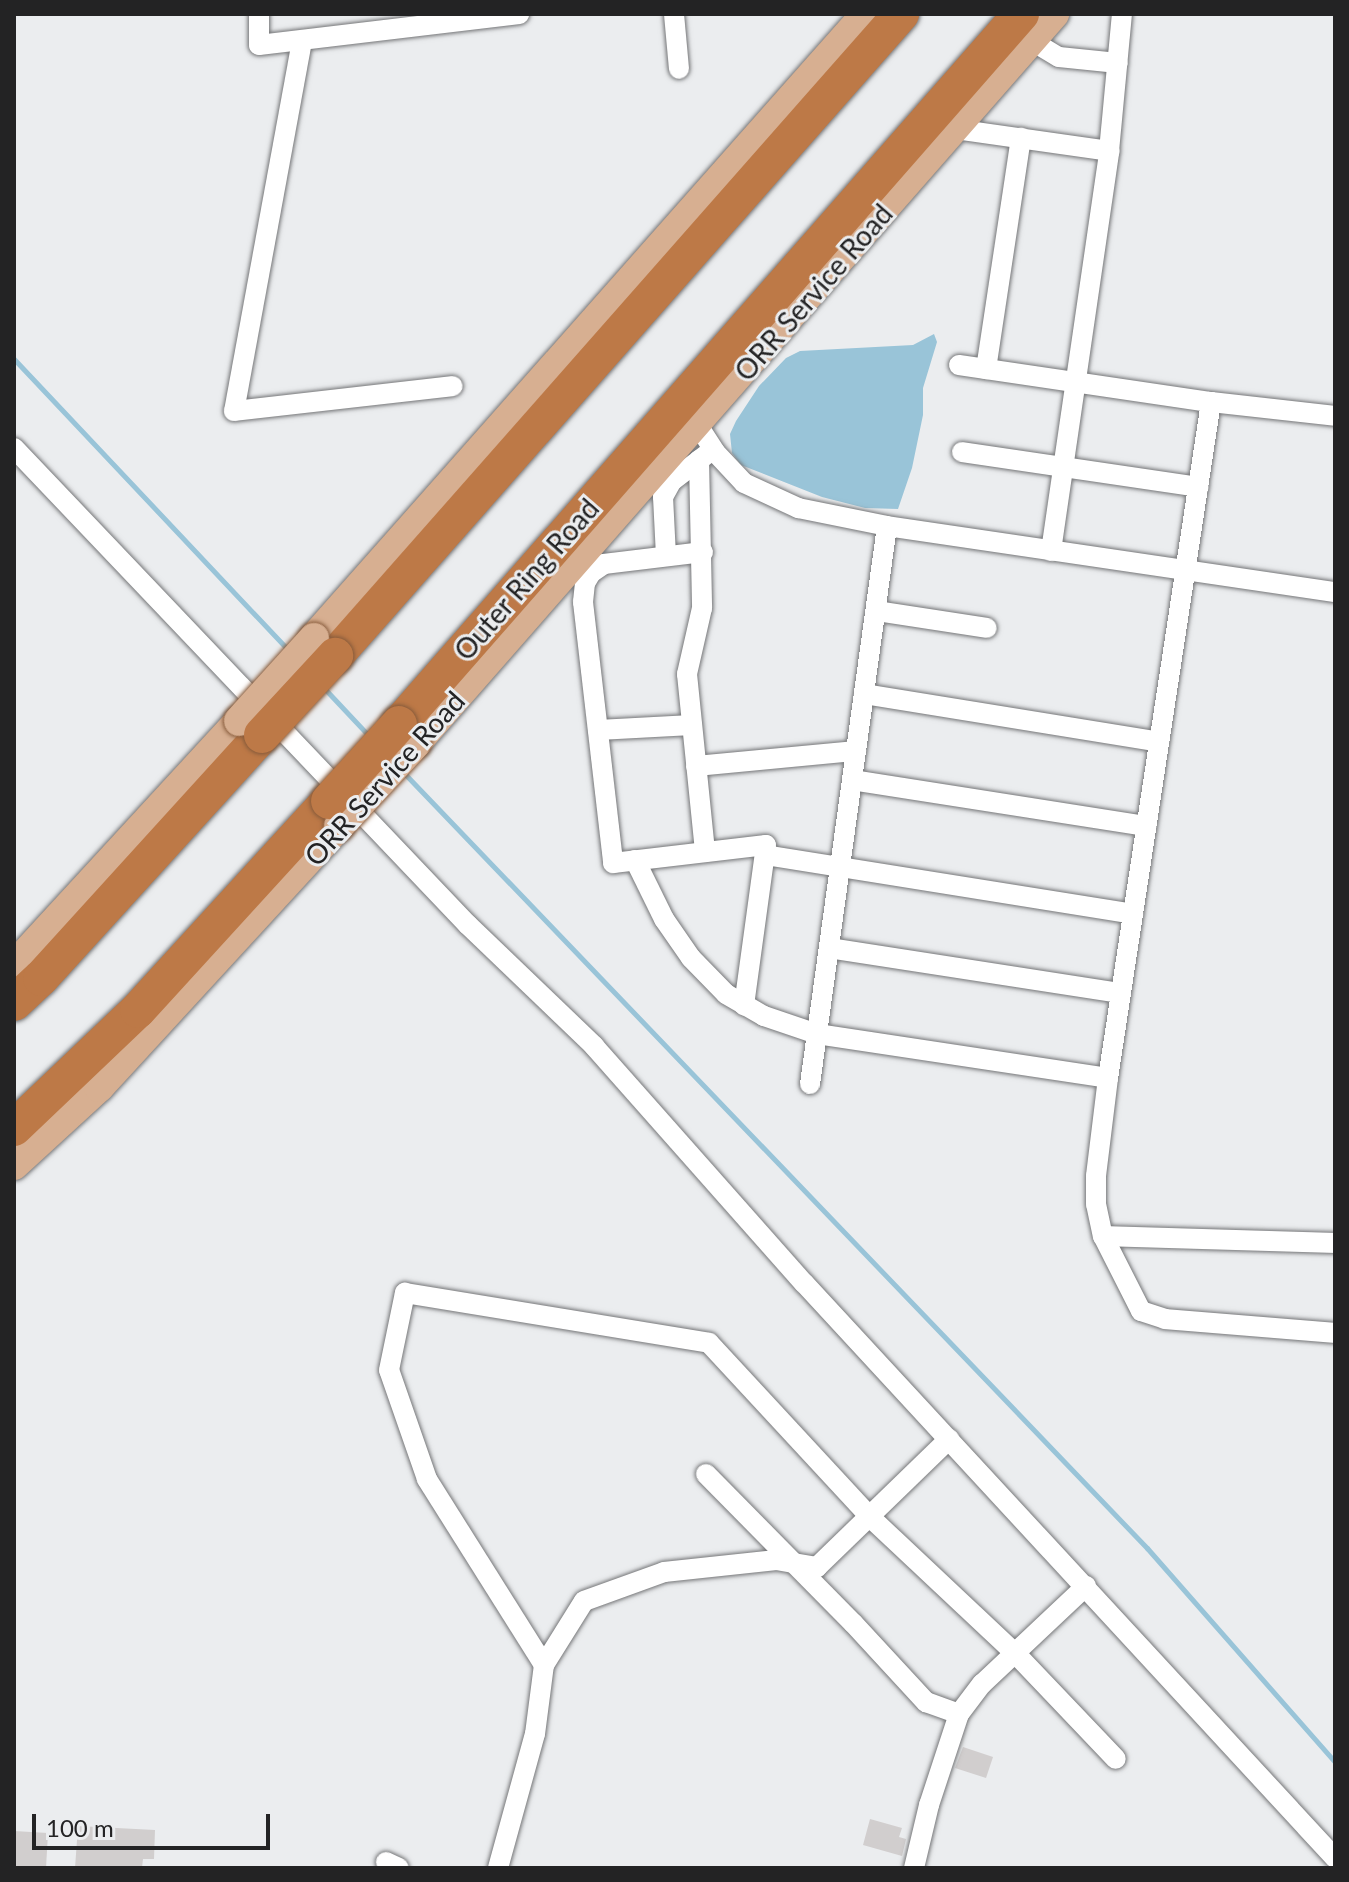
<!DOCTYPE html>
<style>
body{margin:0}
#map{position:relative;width:1349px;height:1882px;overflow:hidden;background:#ebedef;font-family:Lato,sans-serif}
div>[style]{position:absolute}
.water>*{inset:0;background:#99c4d8}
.stream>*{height:5px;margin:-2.5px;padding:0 2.5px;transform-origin:2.5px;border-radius:2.5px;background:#99c4d8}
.building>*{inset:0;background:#d1cece}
.roads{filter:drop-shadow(0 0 2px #757678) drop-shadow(0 0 2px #757678)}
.street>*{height:20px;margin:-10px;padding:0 10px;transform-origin:10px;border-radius:10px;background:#fff}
.primary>*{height:30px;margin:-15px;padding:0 15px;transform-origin:15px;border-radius:15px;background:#d7af91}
.highway>*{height:36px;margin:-18px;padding:0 18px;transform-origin:18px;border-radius:18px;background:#bd7947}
.bridges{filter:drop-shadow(0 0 2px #875b3b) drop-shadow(0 0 2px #875b3b)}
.primary-bridge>*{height:30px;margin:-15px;padding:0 15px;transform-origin:15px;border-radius:15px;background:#d7af91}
.highway-bridge>*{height:36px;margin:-18px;padding:0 18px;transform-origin:18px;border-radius:18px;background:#bd7947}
span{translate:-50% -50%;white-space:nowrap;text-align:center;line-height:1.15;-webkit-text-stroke:6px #ebedef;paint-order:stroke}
.street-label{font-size:28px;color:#232324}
.frame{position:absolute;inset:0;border:16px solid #232324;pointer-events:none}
.scale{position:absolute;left:32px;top:1814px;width:238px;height:36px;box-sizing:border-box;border:4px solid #232324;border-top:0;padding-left:10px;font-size:24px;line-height:28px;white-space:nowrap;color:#232324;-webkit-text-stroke:6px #ebedef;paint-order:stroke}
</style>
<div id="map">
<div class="water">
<div style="clip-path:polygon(934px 334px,937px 342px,923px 388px,923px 415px,912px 468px,898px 509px,865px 508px,822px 497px,741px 465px,732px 453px,730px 434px,736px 421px,759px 386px,786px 358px,800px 351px,913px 345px)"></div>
</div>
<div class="stream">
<div style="left:14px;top:359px;width:403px;rotate:46.7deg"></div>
<div style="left:324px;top:688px;width:66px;rotate:46.8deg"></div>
<div style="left:404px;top:773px;width:1074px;rotate:46.21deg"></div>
<div style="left:1147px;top:1548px;width:285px;rotate:48.7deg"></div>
</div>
<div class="building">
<div style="clip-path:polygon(963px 1747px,993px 1757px,986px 1778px,955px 1768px)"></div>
<div style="clip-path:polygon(870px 1819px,902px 1828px,899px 1837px,906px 1839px,902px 1856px,863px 1845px)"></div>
<div style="clip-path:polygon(78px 1826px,155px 1830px,154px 1859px,143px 1859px,142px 1868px,75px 1868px)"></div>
<div style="clip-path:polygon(14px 1831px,48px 1833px,46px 1868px,14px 1868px)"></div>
</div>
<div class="roads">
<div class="street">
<div style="left:259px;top:14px;width:31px;rotate:90deg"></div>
<div style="left:259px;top:45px;width:262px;rotate:-6.8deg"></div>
<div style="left:674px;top:14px;width:55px;rotate:84.8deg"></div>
<div style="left:302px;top:41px;width:376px;rotate:100.4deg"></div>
<div style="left:234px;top:411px;width:220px;rotate:-6.5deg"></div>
<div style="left:1032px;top:41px;width:31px;rotate:31deg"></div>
<div style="left:1059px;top:57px;width:59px;rotate:5.8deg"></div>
<div style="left:955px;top:129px;width:156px;rotate:8.1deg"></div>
<div style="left:959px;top:365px;width:255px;rotate:8.4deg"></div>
<div style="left:1211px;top:402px;width:125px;rotate:6.4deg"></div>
<div style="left:986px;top:369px;width:234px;rotate:-81.4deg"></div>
<div style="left:1211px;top:402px;width:684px;rotate:98.66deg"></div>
<div style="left:1108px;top:1078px;width:99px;rotate:97deg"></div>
<div style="left:1096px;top:1176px;width:28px;rotate:90deg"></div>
<div style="left:1096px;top:1204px;width:33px;rotate:78deg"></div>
<div style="left:1103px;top:1236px;width:232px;rotate:1.7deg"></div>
<div style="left:697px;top:424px;width:33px;rotate:57deg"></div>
<div style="left:715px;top:452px;width:42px;rotate:46.9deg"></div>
<div style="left:744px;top:483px;width:60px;rotate:24.8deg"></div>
<div style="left:798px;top:508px;width:91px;rotate:11.4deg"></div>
<div style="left:887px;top:526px;width:453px;rotate:8.4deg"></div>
<div style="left:14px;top:448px;width:659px;rotate:46.42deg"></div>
<div style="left:468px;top:925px;width:175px;rotate:43.8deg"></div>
<div style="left:594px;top:1046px;width:317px;rotate:48.5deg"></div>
<div style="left:804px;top:1283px;width:783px;rotate:47.28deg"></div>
<div style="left:962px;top:452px;width:239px;rotate:8.4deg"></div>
<div style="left:699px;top:460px;width:148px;rotate:88.8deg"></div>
<div style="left:702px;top:608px;width:68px;rotate:102.8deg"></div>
<div style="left:687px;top:674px;width:179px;rotate:84.2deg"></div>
<div style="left:1051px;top:551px;width:404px;rotate:-81.7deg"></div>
<div style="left:1109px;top:151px;width:138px;rotate:-84.6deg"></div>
<div style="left:703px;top:552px;width:100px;rotate:173.1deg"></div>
<div style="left:604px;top:564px;width:16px;rotate:145deg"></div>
<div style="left:591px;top:573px;width:12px;rotate:121deg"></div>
<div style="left:585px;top:583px;width:19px;rotate:96deg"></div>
<div style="left:583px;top:602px;width:263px;rotate:83.4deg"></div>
<div style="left:613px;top:863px;width:154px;rotate:-6.7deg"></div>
<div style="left:766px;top:845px;width:162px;rotate:97.8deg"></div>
<div style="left:666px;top:556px;width:59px;rotate:-92.9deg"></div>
<div style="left:663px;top:497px;width:18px;rotate:-61deg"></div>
<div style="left:672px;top:481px;width:44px;rotate:-37.6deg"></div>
<div style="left:876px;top:611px;width:112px;rotate:8.7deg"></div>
<div style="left:864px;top:694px;width:299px;rotate:9.2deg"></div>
<div style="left:598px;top:730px;width:94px;rotate:-3deg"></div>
<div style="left:696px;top:766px;width:161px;rotate:-5.4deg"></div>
<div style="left:852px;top:780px;width:298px;rotate:8.9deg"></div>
<div style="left:765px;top:855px;width:373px;rotate:9.1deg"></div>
<div style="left:635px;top:860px;width:66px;rotate:63.8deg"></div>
<div style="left:664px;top:919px;width:47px;rotate:55.3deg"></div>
<div style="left:691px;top:958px;width:50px;rotate:45.8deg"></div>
<div style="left:726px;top:994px;width:44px;rotate:30.1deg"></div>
<div style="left:764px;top:1016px;width:56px;rotate:18.8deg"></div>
<div style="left:817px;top:1034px;width:294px;rotate:8.6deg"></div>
<div style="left:829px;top:948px;width:295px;rotate:8.8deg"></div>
<div style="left:810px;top:1084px;width:563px;rotate:-82.14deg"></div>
<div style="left:1103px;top:1236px;width:84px;rotate:63.1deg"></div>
<div style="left:1141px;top:1311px;width:25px;rotate:18deg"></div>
<div style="left:1165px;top:1319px;width:171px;rotate:4.7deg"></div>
<div style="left:706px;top:1474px;width:209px;rotate:45.4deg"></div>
<div style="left:853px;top:1623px;width:108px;rotate:47.3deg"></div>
<div style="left:926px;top:1702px;width:35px;rotate:20deg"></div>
<div style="left:544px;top:1665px;width:220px;rotate:-122.2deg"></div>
<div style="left:427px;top:1479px;width:115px;rotate:-109.2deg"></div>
<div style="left:389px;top:1370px;width:79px;rotate:-78.3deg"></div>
<div style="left:405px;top:1293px;width:308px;rotate:9.3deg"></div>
<div style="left:709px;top:1343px;width:238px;rotate:47.2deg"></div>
<div style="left:871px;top:1518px;width:197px;rotate:43.2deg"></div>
<div style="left:1015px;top:1653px;width:146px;rotate:46.4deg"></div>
<div style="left:386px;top:1862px;width:14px;rotate:25deg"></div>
<div style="left:498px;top:1868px;width:139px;rotate:-74.6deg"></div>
<div style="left:535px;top:1734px;width:70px;rotate:-82.6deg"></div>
<div style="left:544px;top:1665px;width:75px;rotate:-58deg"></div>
<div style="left:584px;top:1601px;width:85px;rotate:-19.9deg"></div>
<div style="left:664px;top:1572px;width:113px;rotate:-6.1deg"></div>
<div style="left:776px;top:1560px;width:42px;rotate:9.7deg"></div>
<div style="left:817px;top:1567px;width:184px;rotate:-44.1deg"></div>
<div style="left:914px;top:1868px;width:65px;rotate:-76.6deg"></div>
<div style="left:929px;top:1805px;width:96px;rotate:-71.8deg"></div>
<div style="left:959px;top:1714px;width:38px;rotate:-53deg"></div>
<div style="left:982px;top:1684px;width:143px;rotate:-43.3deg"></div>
</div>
<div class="primary">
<div style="left:314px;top:638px;width:833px;rotate:-48.5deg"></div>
<div style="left:416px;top:743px;width:969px;rotate:-48.81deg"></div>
<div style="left:14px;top:966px;width:333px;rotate:-47.4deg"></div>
<div style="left:14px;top:1165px;width:115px;rotate:-42.5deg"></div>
<div style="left:99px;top:1087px;width:355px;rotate:-47.4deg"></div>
</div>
<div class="highway">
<div style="left:335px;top:656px;width:856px;rotate:-48.6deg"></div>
<div style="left:399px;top:724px;width:944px;rotate:-48.78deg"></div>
<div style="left:14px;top:1003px;width:37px;rotate:-43deg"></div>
<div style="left:41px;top:978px;width:328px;rotate:-47.7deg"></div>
<div style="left:14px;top:1128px;width:171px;rotate:-43.6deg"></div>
<div style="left:138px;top:1010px;width:283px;rotate:-47.6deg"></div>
</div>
</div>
<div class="bridges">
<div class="primary-bridge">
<div style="left:239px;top:721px;width:112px;rotate:-47.9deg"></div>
<div style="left:339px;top:826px;width:113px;rotate:-47.1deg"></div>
</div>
<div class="highway-bridge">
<div style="left:262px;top:735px;width:108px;rotate:-47.3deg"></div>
<div style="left:329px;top:801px;width:104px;rotate:-47.7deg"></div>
</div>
</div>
<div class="street-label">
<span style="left:813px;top:292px;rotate:-49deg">ORR Service Road</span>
<span style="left:526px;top:579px;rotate:-49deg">Outer Ring Road</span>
<span style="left:384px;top:778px;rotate:-48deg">ORR Service Road</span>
</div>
<div class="frame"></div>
<div class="scale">100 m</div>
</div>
